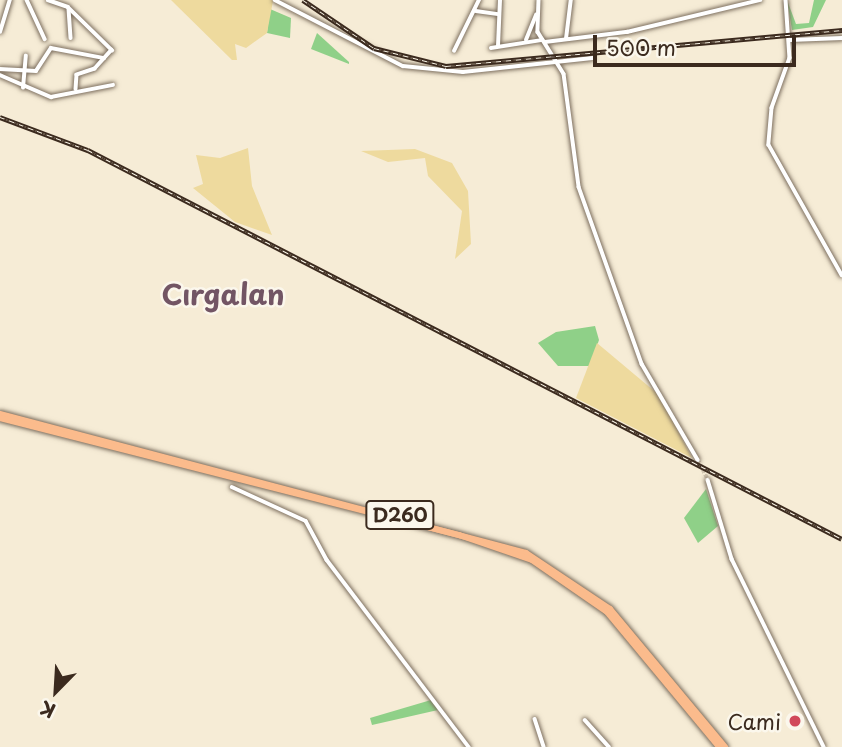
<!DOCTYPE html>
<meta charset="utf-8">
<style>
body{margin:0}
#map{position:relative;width:842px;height:747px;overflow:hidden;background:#f6ecd6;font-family:"Playpen Sans",sans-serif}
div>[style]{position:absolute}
.green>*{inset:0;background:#8fd088}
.sand>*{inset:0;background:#eeda9e}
.minor-tunnel>*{height:3.5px;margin-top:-1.75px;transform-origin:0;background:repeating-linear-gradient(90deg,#d1c5b1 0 3.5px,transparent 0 5.5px)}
.roads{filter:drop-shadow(0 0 2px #7c6e5e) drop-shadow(0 0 2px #7c6e5e)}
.minor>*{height:3.5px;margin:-1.75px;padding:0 1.75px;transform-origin:1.75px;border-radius:1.75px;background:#fff}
.highway>*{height:6px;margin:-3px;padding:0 3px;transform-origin:3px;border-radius:3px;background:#fbbb8c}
.rail>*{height:4.5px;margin-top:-2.25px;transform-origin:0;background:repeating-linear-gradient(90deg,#fbf7ec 0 5px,#3b2a1e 0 10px);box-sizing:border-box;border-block:2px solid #3b2a1e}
.dots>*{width:19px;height:19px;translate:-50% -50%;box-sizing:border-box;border:4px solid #fbf7ec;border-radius:50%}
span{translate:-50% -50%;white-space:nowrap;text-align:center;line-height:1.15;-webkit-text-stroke:5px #fbf7ec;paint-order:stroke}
.shield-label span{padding:2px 5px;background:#fbf7ec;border:2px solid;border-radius:5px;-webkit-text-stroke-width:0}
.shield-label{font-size:19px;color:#3b2a1e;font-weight:700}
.poi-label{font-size:21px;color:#3b2a1e}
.right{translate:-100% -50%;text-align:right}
.district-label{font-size:28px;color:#725564;font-weight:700}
.north{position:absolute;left:21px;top:656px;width:70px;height:70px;-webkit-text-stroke:5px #fbf7ec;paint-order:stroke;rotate:204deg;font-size:19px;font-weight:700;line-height:28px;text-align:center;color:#3b2a1e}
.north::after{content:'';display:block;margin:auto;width:24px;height:32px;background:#3b2a1e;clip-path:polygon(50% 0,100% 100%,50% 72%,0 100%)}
.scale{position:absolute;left:593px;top:35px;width:203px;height:32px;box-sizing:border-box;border:4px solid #3b2a1e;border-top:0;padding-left:9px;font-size:21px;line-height:24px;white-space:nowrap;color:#3b2a1e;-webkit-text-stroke:5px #fbf7ec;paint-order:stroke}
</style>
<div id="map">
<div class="green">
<div style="clip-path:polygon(787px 0,796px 24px,809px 23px,814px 0,826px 0,813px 27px,792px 30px)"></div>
<div style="clip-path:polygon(270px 9px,291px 18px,290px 38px,267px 33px)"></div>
<div style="clip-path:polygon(317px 33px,349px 62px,349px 64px,311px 49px)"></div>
<div style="clip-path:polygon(595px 326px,599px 340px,590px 366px,558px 366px,538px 343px,556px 332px)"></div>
<div style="clip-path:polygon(706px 489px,718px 526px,698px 543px,684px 518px)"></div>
<div style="clip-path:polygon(431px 700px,438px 710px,372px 725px,370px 718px)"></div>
</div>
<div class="sand">
<div style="clip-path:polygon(171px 0,272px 0,273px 1px,267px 33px,246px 48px,235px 44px,237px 60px,232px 60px)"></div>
<div style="clip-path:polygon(248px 148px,252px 186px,272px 235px,235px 222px,193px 188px,203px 184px,196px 155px,220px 158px)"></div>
<div style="clip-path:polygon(415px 149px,452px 163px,468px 191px,471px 244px,455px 259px,462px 211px,428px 176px,425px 158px,388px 162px,361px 151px)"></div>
<div style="clip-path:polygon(597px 343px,659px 395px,692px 458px,576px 398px)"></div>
</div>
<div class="minor-tunnel">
<div style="left:698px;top:460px;width:22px;rotate:63deg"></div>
</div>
<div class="roads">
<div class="minor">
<div style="left:27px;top:0;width:43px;rotate:65.2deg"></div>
<div style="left:48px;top:0;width:21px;rotate:19deg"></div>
<div style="left:68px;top:7px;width:62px;rotate:44.3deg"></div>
<div style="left:112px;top:50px;width:25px;rotate:132deg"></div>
<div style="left:95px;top:69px;width:19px;rotate:162deg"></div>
<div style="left:77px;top:75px;width:14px;rotate:94deg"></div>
<div style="left:275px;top:0;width:144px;rotate:27.3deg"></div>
<div style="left:403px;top:66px;width:60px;rotate:5.7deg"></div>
<div style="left:463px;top:72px;width:130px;rotate:-6.2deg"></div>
<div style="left:539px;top:0;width:32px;rotate:92deg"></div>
<div style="left:538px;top:32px;width:49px;rotate:58.2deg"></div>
<div style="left:564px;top:74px;width:114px;rotate:82.4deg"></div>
<div style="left:579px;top:187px;width:188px;rotate:70.4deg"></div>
<div style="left:642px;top:364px;width:111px;rotate:59.7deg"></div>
<div style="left:786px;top:0;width:58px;rotate:86.1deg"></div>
<div style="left:790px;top:58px;width:53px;rotate:109.8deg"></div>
<div style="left:772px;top:108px;width:37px;rotate:95deg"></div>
<div style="left:769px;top:145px;width:149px;rotate:60.7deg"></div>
<div style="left:69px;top:9px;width:29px;rotate:86deg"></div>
<div style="left:476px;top:11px;width:22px;rotate:8deg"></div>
<div style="left:0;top:32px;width:34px;rotate:-73deg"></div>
<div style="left:566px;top:39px;width:39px;rotate:-83deg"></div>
<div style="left:526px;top:40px;width:27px;rotate:-68deg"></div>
<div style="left:790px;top:40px;width:52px;rotate:-2.2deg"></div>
<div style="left:545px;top:42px;width:83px;rotate:-7deg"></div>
<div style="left:627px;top:32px;width:137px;rotate:-13.5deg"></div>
<div style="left:498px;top:46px;width:46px;rotate:-87.5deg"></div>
<div style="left:491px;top:48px;width:52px;rotate:-8.9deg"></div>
<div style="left:454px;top:51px;width:57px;rotate:-63.9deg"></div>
<div style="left:0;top:69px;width:36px;rotate:3deg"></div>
<div style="left:36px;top:71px;width:27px;rotate:-57deg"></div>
<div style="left:51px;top:48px;width:54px;rotate:10.7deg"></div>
<div style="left:0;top:75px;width:56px;rotate:23.3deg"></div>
<div style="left:51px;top:97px;width:63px;rotate:-11deg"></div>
<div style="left:23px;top:88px;width:32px;rotate:-85deg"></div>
<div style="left:708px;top:480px;width:83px;rotate:73.1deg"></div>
<div style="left:732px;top:559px;width:209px;rotate:63.9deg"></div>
<div style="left:232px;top:487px;width:81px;rotate:24.7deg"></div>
<div style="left:306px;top:521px;width:44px;rotate:61.7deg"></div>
<div style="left:327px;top:560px;width:235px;rotate:52.8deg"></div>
<div style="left:535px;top:719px;width:29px;rotate:72deg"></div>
<div style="left:585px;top:720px;width:36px;rotate:48deg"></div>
</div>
<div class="highway">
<div style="left:0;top:414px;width:544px;rotate:14.8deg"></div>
<div style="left:526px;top:553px;width:101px;rotate:33.7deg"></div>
<div style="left:610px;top:609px;width:180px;rotate:50.2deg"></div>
<div style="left:0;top:418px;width:474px;rotate:14.3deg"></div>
<div style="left:459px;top:535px;width:77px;rotate:18.9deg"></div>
<div style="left:532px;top:560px;width:91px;rotate:34.7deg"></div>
<div style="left:607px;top:612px;width:175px;rotate:50.3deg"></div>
</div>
</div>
<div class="rail">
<div style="left:303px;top:0;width:86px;rotate:34.1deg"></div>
<div style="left:374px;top:48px;width:74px;rotate:14deg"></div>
<div style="left:446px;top:66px;width:398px;rotate:-5.2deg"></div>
<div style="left:0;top:117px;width:94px;rotate:20.6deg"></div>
<div style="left:88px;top:150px;width:848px;rotate:27.29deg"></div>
</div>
<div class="dots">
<div style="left:795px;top:721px;background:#d1495b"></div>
</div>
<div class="shield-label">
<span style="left:400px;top:515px">D260</span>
</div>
<div class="poi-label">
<span class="right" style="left:781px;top:721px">Cami</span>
</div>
<div class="district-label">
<span style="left:223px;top:294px">Cırgalan</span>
</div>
<div class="north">K</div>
<div class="scale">500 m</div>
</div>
